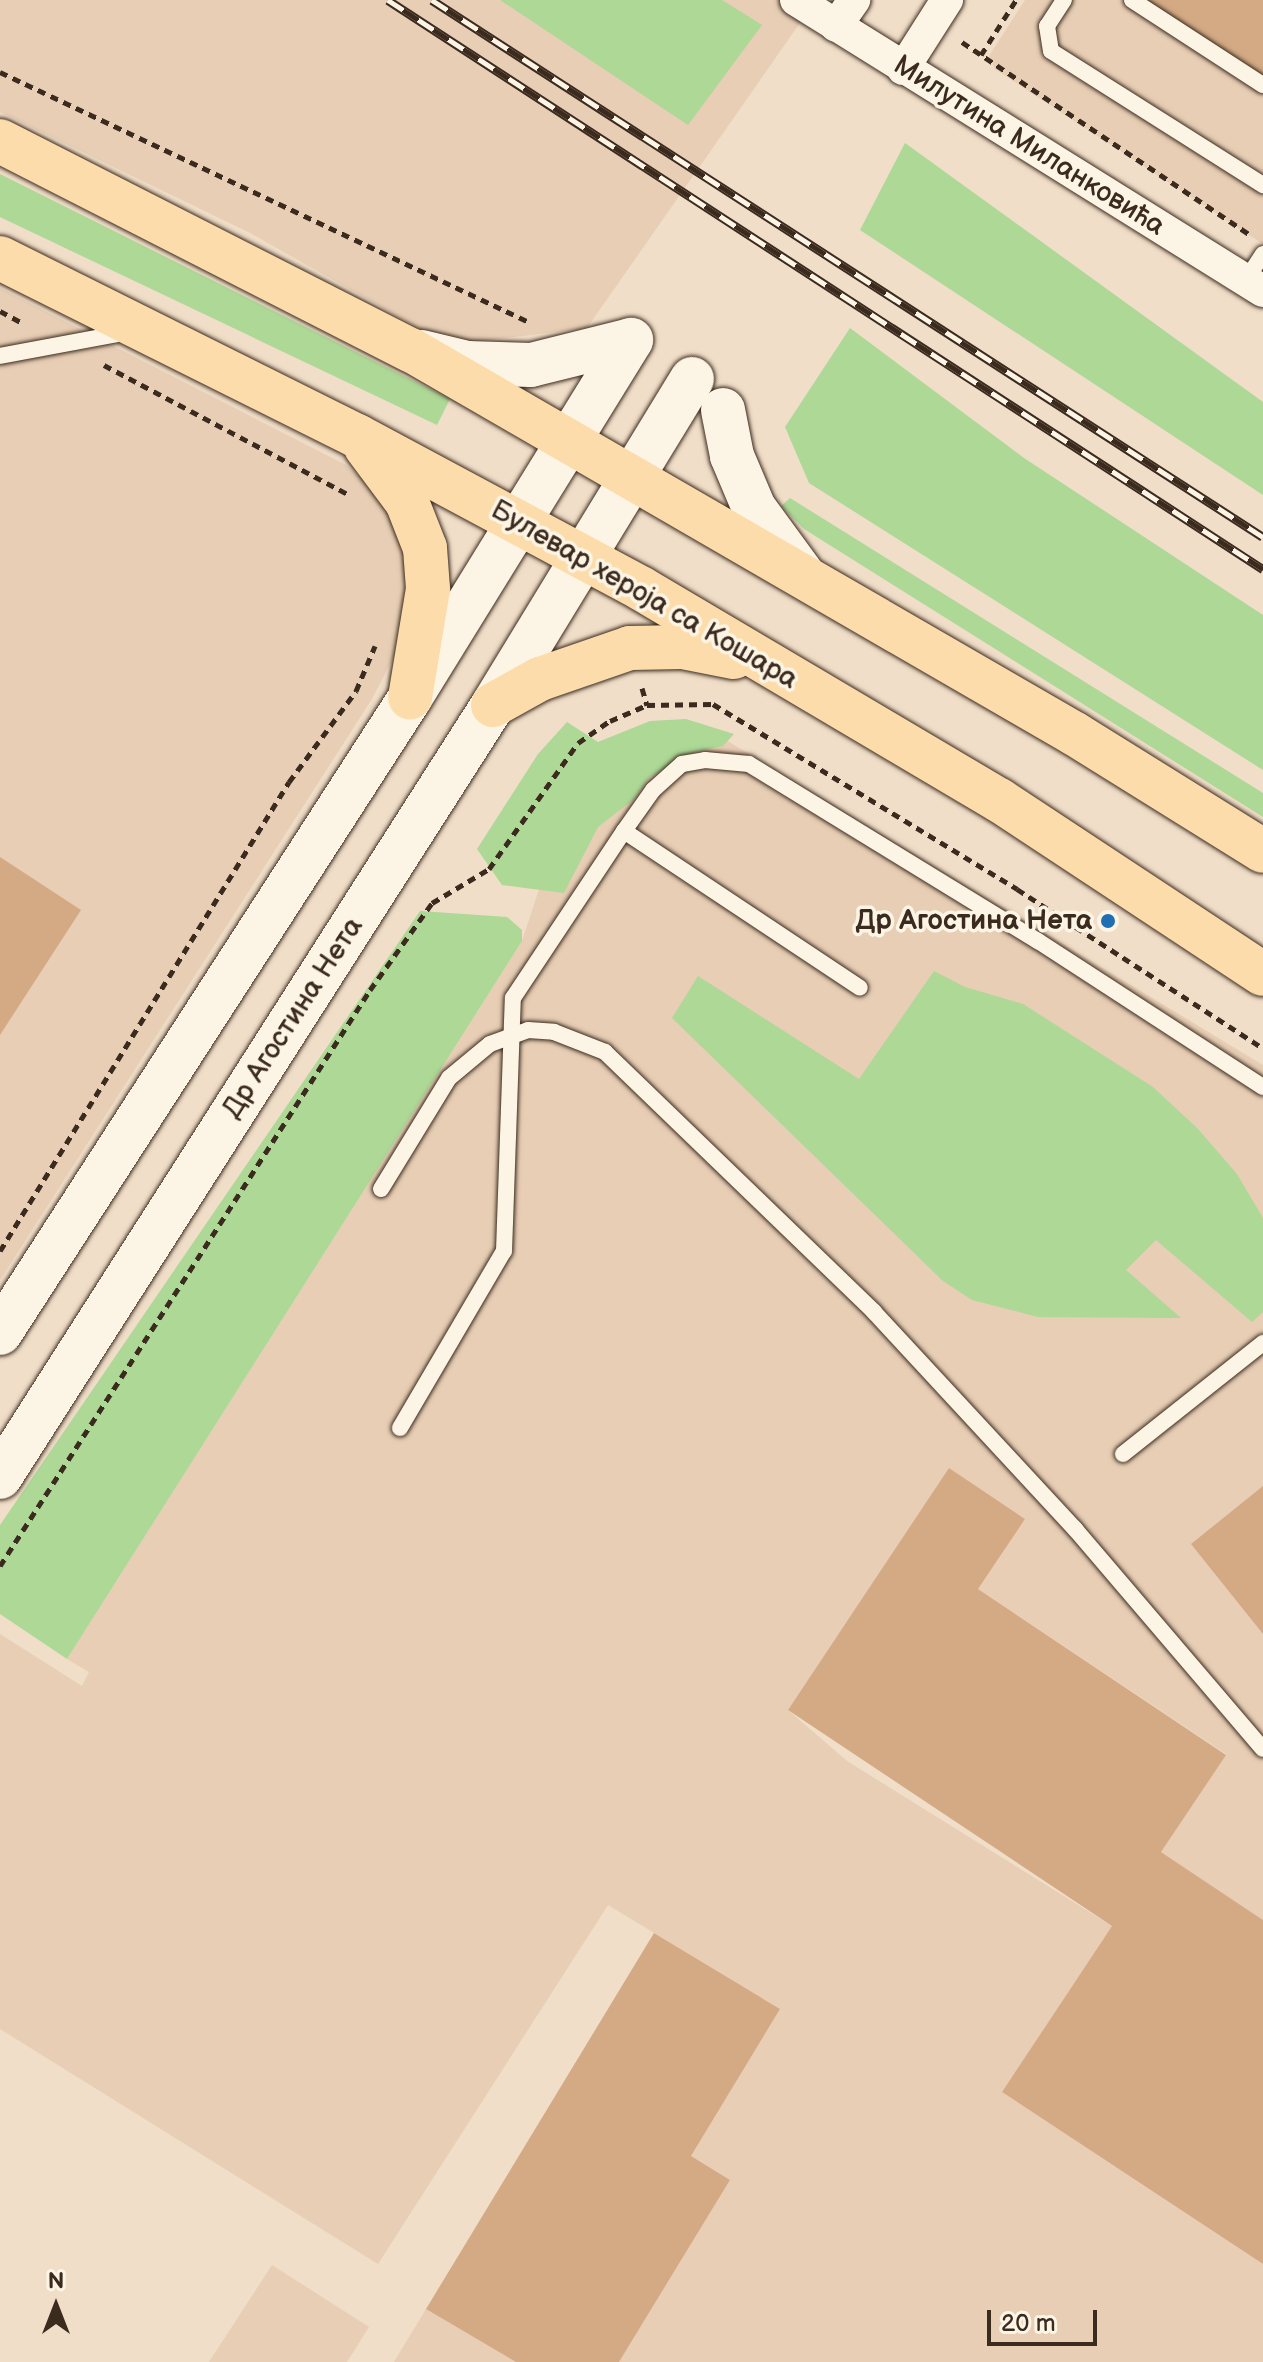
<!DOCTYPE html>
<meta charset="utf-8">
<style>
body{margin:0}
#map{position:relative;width:1263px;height:2362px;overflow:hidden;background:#f0dec8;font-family:"Balsamiq Sans",sans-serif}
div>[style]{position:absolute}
.built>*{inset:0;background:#e7ceb4}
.green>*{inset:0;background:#add896}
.building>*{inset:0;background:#d3aa84}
.path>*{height:5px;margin-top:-2.5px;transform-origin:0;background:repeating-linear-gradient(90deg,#3b2a1e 0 8px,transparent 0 14px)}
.roads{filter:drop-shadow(0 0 2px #3b2a1e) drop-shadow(0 0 2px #3b2a1e)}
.lane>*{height:16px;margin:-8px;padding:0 8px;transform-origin:8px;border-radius:8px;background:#fcf5e5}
.street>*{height:32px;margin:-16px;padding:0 16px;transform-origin:16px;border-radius:16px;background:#fcf5e5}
.secondary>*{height:44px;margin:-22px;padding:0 22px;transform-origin:22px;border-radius:22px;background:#fcf5e5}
.primary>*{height:44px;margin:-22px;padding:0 22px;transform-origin:22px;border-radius:22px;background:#fddcac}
.rail>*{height:9px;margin-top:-4.5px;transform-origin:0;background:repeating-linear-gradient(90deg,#fcf5e5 0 18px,#3b2a1e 0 36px);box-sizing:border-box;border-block:2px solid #3b2a1e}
.dots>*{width:22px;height:22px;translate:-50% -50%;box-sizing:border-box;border:4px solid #fcf5e5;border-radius:50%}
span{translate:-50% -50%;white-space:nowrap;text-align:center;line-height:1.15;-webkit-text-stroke:7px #fcf5e5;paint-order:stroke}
.street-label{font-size:28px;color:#3b2a1e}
.poi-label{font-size:28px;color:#3b2a1e;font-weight:700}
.right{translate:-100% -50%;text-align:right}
.north{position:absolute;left:16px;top:2266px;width:80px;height:80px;-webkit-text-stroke:6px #fcf5e5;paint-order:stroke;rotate:0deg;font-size:22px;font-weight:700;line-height:32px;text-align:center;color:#3b2a1e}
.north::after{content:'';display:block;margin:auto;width:28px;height:36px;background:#3b2a1e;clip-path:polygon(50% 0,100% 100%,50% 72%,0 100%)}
.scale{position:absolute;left:987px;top:2310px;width:110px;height:36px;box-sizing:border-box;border:4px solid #3b2a1e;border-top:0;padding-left:10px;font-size:24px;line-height:28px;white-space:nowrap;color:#3b2a1e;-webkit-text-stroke:6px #fcf5e5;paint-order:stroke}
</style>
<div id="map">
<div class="built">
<div style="clip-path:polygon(0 0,816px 0,587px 328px,449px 345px,250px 233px,0 112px)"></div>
<div style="clip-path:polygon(1025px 0,1263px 0,1263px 244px,995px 69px,989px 56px)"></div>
<div style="clip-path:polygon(0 288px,346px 465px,381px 495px,404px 527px,409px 627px,372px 699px,0 1280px)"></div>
<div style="clip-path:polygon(711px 731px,1263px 1065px,1263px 1920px,1161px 1852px,1226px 1754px,978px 1589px,1025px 1519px,950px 1469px,788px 1710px,847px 1761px,1112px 1926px,1002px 2092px,1263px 2264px,1263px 2362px,619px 2362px,730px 2180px,691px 2156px,780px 2009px,608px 1905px,378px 2264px,0 2029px,0 1634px,82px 1686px,89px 1672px,67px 1659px,522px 941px,553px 847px)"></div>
<div style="clip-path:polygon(272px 2265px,369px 2327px,347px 2362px,209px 2362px)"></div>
<div style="clip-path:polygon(426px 2309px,516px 2362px,394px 2362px)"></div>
</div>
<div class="green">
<div style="clip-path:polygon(500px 0,722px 0,762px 25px,688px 125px)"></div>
<div style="clip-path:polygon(905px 143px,1263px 402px,1263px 495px,860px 230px)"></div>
<div style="clip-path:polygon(0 174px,450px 399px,437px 425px,0 217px)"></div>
<div style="clip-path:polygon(850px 328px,1024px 458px,1263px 615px,1263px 770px,809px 483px,785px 427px)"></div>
<div style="clip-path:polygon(790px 498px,1263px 793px,1263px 817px,804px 529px,781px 506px)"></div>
<div style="clip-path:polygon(686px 719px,734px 734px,723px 746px,695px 752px,650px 777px,634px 799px,598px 827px,564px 893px,502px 885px,477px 849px,538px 754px,567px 722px,598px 742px,650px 721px)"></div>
<div style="clip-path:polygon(420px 911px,507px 917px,522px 930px,522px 941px,67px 1659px,0 1614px,0 1525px)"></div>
<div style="clip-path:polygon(934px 971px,965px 987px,1023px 1004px,1153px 1087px,1198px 1129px,1237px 1174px,1263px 1218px,1263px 1312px,1252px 1322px,1156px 1240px,1126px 1270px,1181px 1318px,1038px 1317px,972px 1300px,943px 1281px,672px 1018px,698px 976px,859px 1079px)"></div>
</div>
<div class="building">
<div style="clip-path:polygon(1140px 0,1263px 0,1263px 80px)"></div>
<div style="clip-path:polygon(0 857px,81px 910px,0 1035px)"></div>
<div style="clip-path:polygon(949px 1468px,1025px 1519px,978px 1589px,1226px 1755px,1161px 1852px,1263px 1920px,1263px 2264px,1002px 2092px,1112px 1926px,788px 1710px)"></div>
<div style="clip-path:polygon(1263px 1486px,1263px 1634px,1191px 1544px)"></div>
<div style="clip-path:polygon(654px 1933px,780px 2009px,691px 2156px,730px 2180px,619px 2362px,516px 2362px,426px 2309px)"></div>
</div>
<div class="path">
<div style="left:962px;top:42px;width:345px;rotate:33.8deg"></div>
<div style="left:981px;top:55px;width:65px;rotate:-57.5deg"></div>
<div style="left:0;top:72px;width:585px;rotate:25.29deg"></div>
<div style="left:0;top:311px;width:27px;rotate:28deg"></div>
<div style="left:104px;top:365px;width:278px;rotate:27.9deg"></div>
<div style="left:642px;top:688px;width:18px;rotate:74deg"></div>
<div style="left:647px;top:705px;width:66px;rotate:-0.9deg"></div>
<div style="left:713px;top:704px;width:356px;rotate:31.3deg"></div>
<div style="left:1017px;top:889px;width:293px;rotate:32.9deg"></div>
<div style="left:0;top:1251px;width:551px;rotate:-58.36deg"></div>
<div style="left:289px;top:782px;width:113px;rotate:-53.6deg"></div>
<div style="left:356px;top:691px;width:49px;rotate:-67.1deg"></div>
<div style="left:0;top:1566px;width:685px;rotate:-57.28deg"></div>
<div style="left:370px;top:990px;width:107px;rotate:-54.5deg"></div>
<div style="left:432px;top:903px;width:66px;rotate:-30.8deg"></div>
<div style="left:489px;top:869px;width:154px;rotate:-54.8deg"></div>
<div style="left:578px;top:743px;width:39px;rotate:-35deg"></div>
<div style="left:610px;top:721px;width:40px;rotate:-23.4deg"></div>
</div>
<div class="roads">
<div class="lane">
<div style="left:1064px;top:0;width:31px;rotate:123deg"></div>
<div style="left:1047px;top:26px;width:25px;rotate:81deg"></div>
<div style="left:1051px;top:51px;width:251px;rotate:32.3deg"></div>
<div style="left:1132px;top:0;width:156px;rotate:33deg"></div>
<div style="left:1246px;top:280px;width:31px;rotate:-57deg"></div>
<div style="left:0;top:356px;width:130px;rotate:-10.6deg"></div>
<div style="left:624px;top:831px;width:50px;rotate:-54.7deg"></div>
<div style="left:653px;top:790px;width:39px;rotate:-42deg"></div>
<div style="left:682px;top:764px;width:23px;rotate:-10deg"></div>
<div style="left:705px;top:760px;width:44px;rotate:5.2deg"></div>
<div style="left:749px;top:764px;width:339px;rotate:31.5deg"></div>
<div style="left:1038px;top:941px;width:268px;rotate:33deg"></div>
<div style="left:381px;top:1189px;width:130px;rotate:-58.5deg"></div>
<div style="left:449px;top:1078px;width:53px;rotate:-39.7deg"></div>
<div style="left:490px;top:1044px;width:40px;rotate:-20.2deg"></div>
<div style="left:528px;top:1030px;width:26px;rotate:4deg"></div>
<div style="left:554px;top:1032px;width:55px;rotate:21.4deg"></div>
<div style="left:605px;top:1052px;width:374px;rotate:44deg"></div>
<div style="left:874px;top:1312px;width:296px;rotate:47.2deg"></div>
<div style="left:1075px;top:1529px;width:289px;rotate:49.5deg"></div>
<div style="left:400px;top:1428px;width:205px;rotate:-59.6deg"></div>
<div style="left:504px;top:1251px;width:253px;rotate:-88deg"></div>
<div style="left:513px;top:998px;width:201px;rotate:-56.4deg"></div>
<div style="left:624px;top:831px;width:283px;rotate:33.6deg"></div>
<div style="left:1123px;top:1454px;width:179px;rotate:-38.4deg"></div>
</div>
<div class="street">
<div style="left:796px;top:0;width:550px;rotate:31.93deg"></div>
<div style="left:836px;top:26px;width:32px;rotate:-55deg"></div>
<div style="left:903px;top:69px;width:82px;rotate:-57.5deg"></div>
</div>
<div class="secondary">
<div style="left:422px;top:352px;width:46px;rotate:13.7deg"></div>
<div style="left:467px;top:363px;width:64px;rotate:1.8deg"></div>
<div style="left:531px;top:365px;width:103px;rotate:-14deg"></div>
<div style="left:723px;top:410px;width:47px;rotate:78.9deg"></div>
<div style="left:732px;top:456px;width:56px;rotate:67.1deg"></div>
<div style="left:754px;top:508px;width:83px;rotate:53.8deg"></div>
<div style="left:0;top:1333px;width:756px;rotate:-57.15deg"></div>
<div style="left:410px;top:698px;width:421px;rotate:-58.3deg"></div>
<div style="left:0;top:1477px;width:916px;rotate:-57.44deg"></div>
<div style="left:493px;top:705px;width:382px;rotate:-58.6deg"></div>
</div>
<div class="primary">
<div style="left:0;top:141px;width:461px;rotate:27deg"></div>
<div style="left:411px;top:350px;width:767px;rotate:30.04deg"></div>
<div style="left:1075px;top:734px;width:221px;rotate:31.9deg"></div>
<div style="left:0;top:258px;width:399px;rotate:26.5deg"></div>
<div style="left:357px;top:436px;width:323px;rotate:28.2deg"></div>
<div style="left:642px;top:589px;width:415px;rotate:30.6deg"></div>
<div style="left:999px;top:800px;width:316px;rotate:33.4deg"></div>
<div style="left:366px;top:447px;width:69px;rotate:53.3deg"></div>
<div style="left:407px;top:502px;width:49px;rotate:68.6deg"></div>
<div style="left:425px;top:548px;width:41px;rotate:85.8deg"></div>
<div style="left:428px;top:589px;width:110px;rotate:99.4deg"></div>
<div style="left:493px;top:705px;width:54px;rotate:-29deg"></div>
<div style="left:540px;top:679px;width:95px;rotate:-19deg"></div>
<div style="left:630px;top:648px;width:52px;rotate:-1.1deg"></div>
<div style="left:682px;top:647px;width:53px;rotate:10.9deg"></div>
</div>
</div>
<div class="rail">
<div style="left:388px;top:0;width:1044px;rotate:33.04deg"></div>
<div style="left:432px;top:0;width:989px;rotate:32.87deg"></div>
</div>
<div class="dots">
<div style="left:1108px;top:921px;background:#1f6fb2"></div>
</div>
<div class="street-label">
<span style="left:1029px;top:146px;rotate:32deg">Милутина Миланковића</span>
<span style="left:644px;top:595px;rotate:30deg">Булевар хероја са Кошара</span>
<span style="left:293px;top:1018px;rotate:-57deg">Др Агостина Нета</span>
</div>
<div class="poi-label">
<span class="right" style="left:1092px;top:921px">Др Агостина Нета</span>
</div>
<div class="north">N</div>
<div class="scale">20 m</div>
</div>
